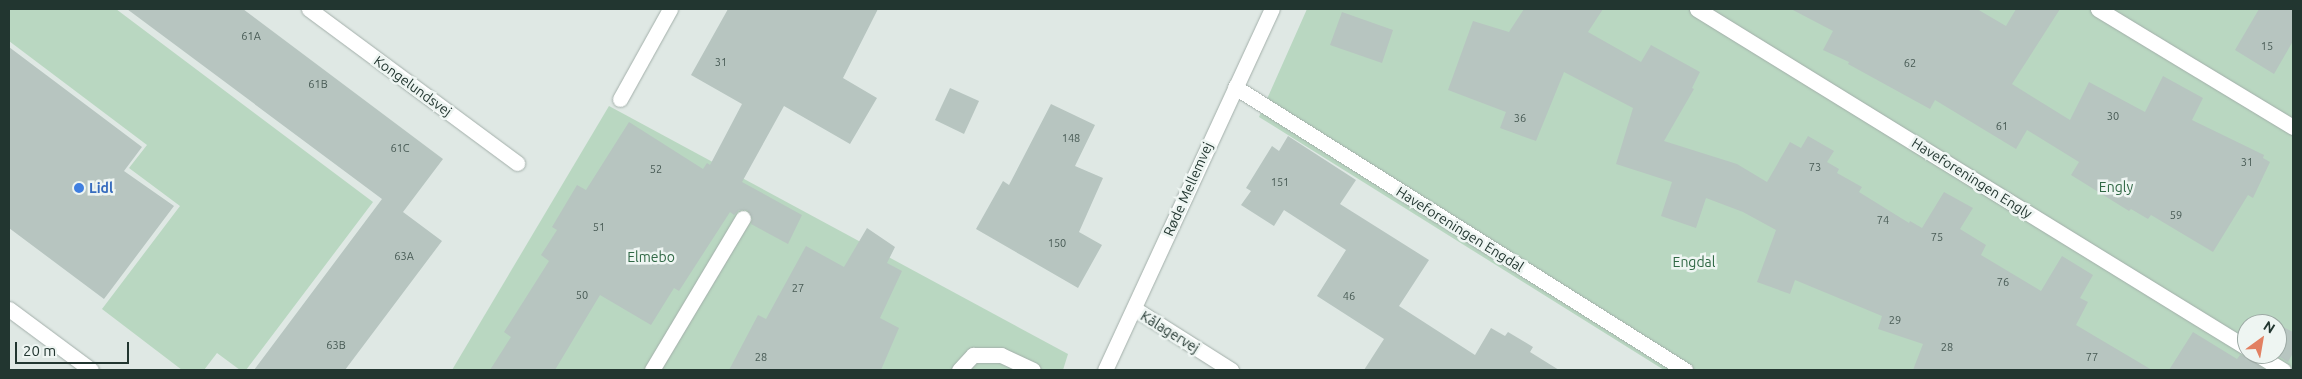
<!DOCTYPE html>
<meta charset="utf-8">
<style>
body{margin:0}
#map{position:relative;width:2302px;height:379px;overflow:hidden;background:#dfe8e4;font-family:Ubuntu,sans-serif}
div>[style]{position:absolute}
.green>*{inset:0;background:#b9d7c1}
.building>*{inset:0;background:#b7c5c0}
.roads{filter:drop-shadow(0 0 1px #a3afaa) drop-shadow(0 0 1px #a3afaa)}
.service>*{height:15px;margin:-7.5px;padding:0 7.5px;transform-origin:7.5px;border-radius:7.5px;background:#fff}
.minor>*{height:15px;margin:-7.5px;padding:0 7.5px;transform-origin:7.5px;border-radius:7.5px;background:#fff}
.dots>*{width:14px;height:14px;translate:-50% -50%;box-sizing:border-box;border:2px solid #eef5f2;border-radius:50%}
span{translate:-50% -50%;white-space:nowrap;text-align:center;line-height:1.15;-webkit-text-stroke:5px #eef5f2;paint-order:stroke}
.number-label{font-size:11px;color:#475a54}
.number-label span{-webkit-text-stroke-width:0}
.street-label{font-size:14px;color:#223630}
.park-label{font-size:14px;color:#306845}
.shop-label{font-size:14px;color:#366cbe;font-weight:700}
.left{translate:0 -50%;text-align:left}
.frame{position:absolute;inset:0;border:10px solid #223630;pointer-events:none}
.north{position:absolute;left:2237px;top:314px;width:50px;height:50px;box-sizing:border-box;background:#eef5f2;border:1px solid #9ca9a4;border-radius:50%;rotate:32deg;font-size:14px;font-weight:700;line-height:20px;text-align:center;color:#223630}
.north::after{content:'';display:block;margin:auto;width:18px;height:22px;background:#e28062;clip-path:polygon(50% 0,100% 100%,50% 72%,0 100%)}
.scale{position:absolute;left:15px;top:342px;width:114px;height:22px;box-sizing:border-box;border:2px solid #223630;border-top:0;padding-left:6px;font-size:15px;line-height:18px;white-space:nowrap;color:#223630;-webkit-text-stroke:4px #eef5f2;paint-order:stroke}
</style>
<div id="map">
<div class="green">
<div style="clip-path:polygon(9px 9px,116px 9px,373px 202px,246px 370px,240px 370px,217px 353px,204px 370px,182px 370px,102px 309px,180px 206px,129px 168px,147px 145px,9px 41px)"></div>
<div style="clip-path:polygon(evenodd,1307px 9px,2293px 9px,2293px 370px,1664px 370px,1259px 117px,1307px 9px,2247px 324px,2277px 324px,2277px 354px,2247px 354px,2247px 324px)"></div>
<div style="clip-path:polygon(609px 106px,1068px 354px,1063px 370px,452px 370px)"></div>
</div>
<div class="building">
<div style="clip-path:polygon(127px 9px,243px 9px,443px 159px,403px 212px,442px 241px,345px 370px,254px 370px,382px 199px)"></div>
<div style="clip-path:polygon(728px 9px,878px 9px,843px 78px,877px 98px,850px 144px,784px 106px,742px 182px,802px 215px,788px 244px,751px 224px,752px 218px,747px 210px,739px 210px,734px 215px,730px 212px,679px 291px,674px 288px,651px 325px,600px 295px,555px 370px,490px 370px,511px 337px,504px 332px,549px 261px,541px 255px,557px 230px,552px 227px,577px 185px,586px 190px,629px 122px,703px 169px,707px 163px,710px 165px,742px 104px,691px 75px)"></div>
<div style="clip-path:polygon(1524px 9px,1603px 9px,1588px 32px,1641px 62px,1651px 45px,1700px 72px,1692px 88px,1694px 89px,1664px 141px,1737px 164px,1767px 182px,1790px 142px,1801px 148px,1808px 136px,1834px 151px,1827px 162px,1839px 169px,1837px 173px,1862px 187px,1859px 192px,1909px 223px,1910px 221px,1922px 228px,1944px 192px,1973px 208px,1960px 229px,1986px 245px,1981px 255px,2041px 291px,2062px 256px,2093px 275px,2080px 298px,2088px 302px,2076px 325px,2152px 370px,1913px 370px,1923px 344px,1878px 329px,1882px 316px,1795px 280px,1790px 294px,1757px 282px,1776px 230px,1743px 212px,1706px 198px,1696px 228px,1661px 216px,1672px 182px,1616px 164px,1633px 108px,1564px 72px,1536px 141px,1500px 128px,1506px 112px,1448px 90px,1473px 21px,1509px 32px)"></div>
<div style="clip-path:polygon(1791px 9px,1977px 9px,2006px 26px,2016px 9px,2060px 9px,2012px 84px,2070px 120px,2089px 82px,2145px 112px,2163px 76px,2203px 98px,2192px 120px,2264px 155px,2263px 158px,2270px 162px,2253px 198px,2248px 195px,2213px 252px,2151px 215px,2148px 219px,2131px 209px,2129px 211px,2071px 175px,2079px 162px,2027px 130px,2016px 149px,1935px 100px,1930px 109px,1848px 64px,1849px 62px,1823px 50px,1833px 31px)"></div>
<div style="clip-path:polygon(2259px 9px,2293px 9px,2293px 41px,2274px 74px,2235px 50px)"></div>
<div style="clip-path:polygon(1342px 12px,1393px 30px,1382px 63px,1330px 45px)"></div>
<div style="clip-path:polygon(9px 47px,142px 147px,124px 171px,174px 206px,104px 299px,9px 228px)"></div>
<div style="clip-path:polygon(950px 88px,979px 101px,964px 134px,935px 120px)"></div>
<div style="clip-path:polygon(1051px 104px,1095px 125px,1075px 166px,1103px 178px,1079px 232px,1102px 245px,1078px 288px,976px 229px,1003px 181px,1009px 185px)"></div>
<div style="clip-path:polygon(1288px 136px,1356px 180px,1340px 204px,1429px 260px,1399px 306px,1475px 355px,1491px 328px,1505px 336px,1508px 332px,1533px 347px,1530px 352px,1559px 370px,1364px 370px,1384px 339px,1317px 296px,1346px 250px,1284px 210px,1274px 226px,1241px 205px,1251px 191px,1246px 188px,1272px 146px,1279px 151px)"></div>
<div style="clip-path:polygon(867px 228px,895px 247px,887px 263px,902px 271px,880px 318px,899px 328px,881px 370px,729px 370px,758px 315px,766px 319px,806px 246px,844px 267px)"></div>
<div style="clip-path:polygon(2262px 316px,2293px 332px,2293px 353px,2288px 362px,2275px 354px,2277px 354px,2277px 324px,2257px 324px)"></div>
<div style="clip-path:polygon(2193px 332px,2237px 359px,2240px 355px,2248px 357px,2266px 370px,2169px 370px)"></div>
</div>
<div class="roads">
<div class="service">
<div style="left:309px;top:9px;width:259px;rotate:36.5deg"></div>
<div style="left:1697px;top:9px;width:646px;rotate:31.65deg"></div>
<div style="left:2098px;top:9px;width:228px;rotate:31.2deg"></div>
<div style="left:1235px;top:87px;width:532px;rotate:32.17deg"></div>
<div style="left:9px;top:309px;width:102px;rotate:36.6deg"></div>
<div style="left:2257px;top:354px;width:31px;rotate:32deg"></div>
<div style="left:652px;top:370px;width:177px;rotate:-59.1deg"></div>
<div style="left:959px;top:370px;width:21px;rotate:-47deg"></div>
<div style="left:973px;top:355px;width:28px"></div>
<div style="left:1001px;top:355px;width:35px;rotate:25deg"></div>
</div>
<div class="minor">
<div style="left:620px;top:99px;width:103px;rotate:-60.9deg"></div>
<div style="left:1135px;top:309px;width:114px;rotate:32.4deg"></div>
<div style="left:1105px;top:370px;width:398px;rotate:-65.2deg"></div>
</div>
</div>
<div class="dots">
<div style="left:79px;top:188px;background:#3f7fe0"></div>
</div>
<div class="number-label">
<span style="left:251px;top:36px">61A</span>
<span style="left:2267px;top:46px">15</span>
<span style="left:721px;top:62px">31</span>
<span style="left:1910px;top:63px">62</span>
<span style="left:318px;top:84px">61B</span>
<span style="left:2113px;top:116px">30</span>
<span style="left:1520px;top:118px">36</span>
<span style="left:2002px;top:126px">61</span>
<span style="left:1071px;top:138px">148</span>
<span style="left:400px;top:148px">61C</span>
<span style="left:2247px;top:162px">31</span>
<span style="left:1815px;top:167px">73</span>
<span style="left:656px;top:169px">52</span>
<span style="left:1280px;top:182px">151</span>
<span style="left:2176px;top:215px">59</span>
<span style="left:1883px;top:220px">74</span>
<span style="left:599px;top:227px">51</span>
<span style="left:1937px;top:237px">75</span>
<span style="left:1057px;top:243px">150</span>
<span style="left:404px;top:256px">63A</span>
<span style="left:2003px;top:282px">76</span>
<span style="left:798px;top:288px">27</span>
<span style="left:582px;top:295px">50</span>
<span style="left:1349px;top:296px">46</span>
<span style="left:1895px;top:320px">29</span>
<span style="left:336px;top:345px">63B</span>
<span style="left:1947px;top:347px">28</span>
<span style="left:761px;top:357px">28</span>
<span style="left:2092px;top:357px">77</span>
</div>
<div class="street-label">
<span style="left:413px;top:86px;rotate:36deg">Kongelundsvej</span>
<span style="left:1972px;top:178px;rotate:32deg">Haveforeningen Engly</span>
<span style="left:1188px;top:189px;rotate:-66deg">Røde Mellemvej</span>
<span style="left:1460px;top:229px;rotate:32deg">Haveforeningen Engdal</span>
<span style="left:1170px;top:332px;rotate:32deg">Kålagervej</span>
</div>
<div class="park-label">
<span style="left:2116px;top:187px">Engly</span>
<span style="left:651px;top:257px">Elmebo</span>
<span style="left:1694px;top:262px">Engdal</span>
</div>
<div class="shop-label">
<span class="left" style="left:89px;top:188px">Lidl</span>
</div>
<div class="frame"></div>
<div class="north">N</div>
<div class="scale">20 m</div>
</div>
